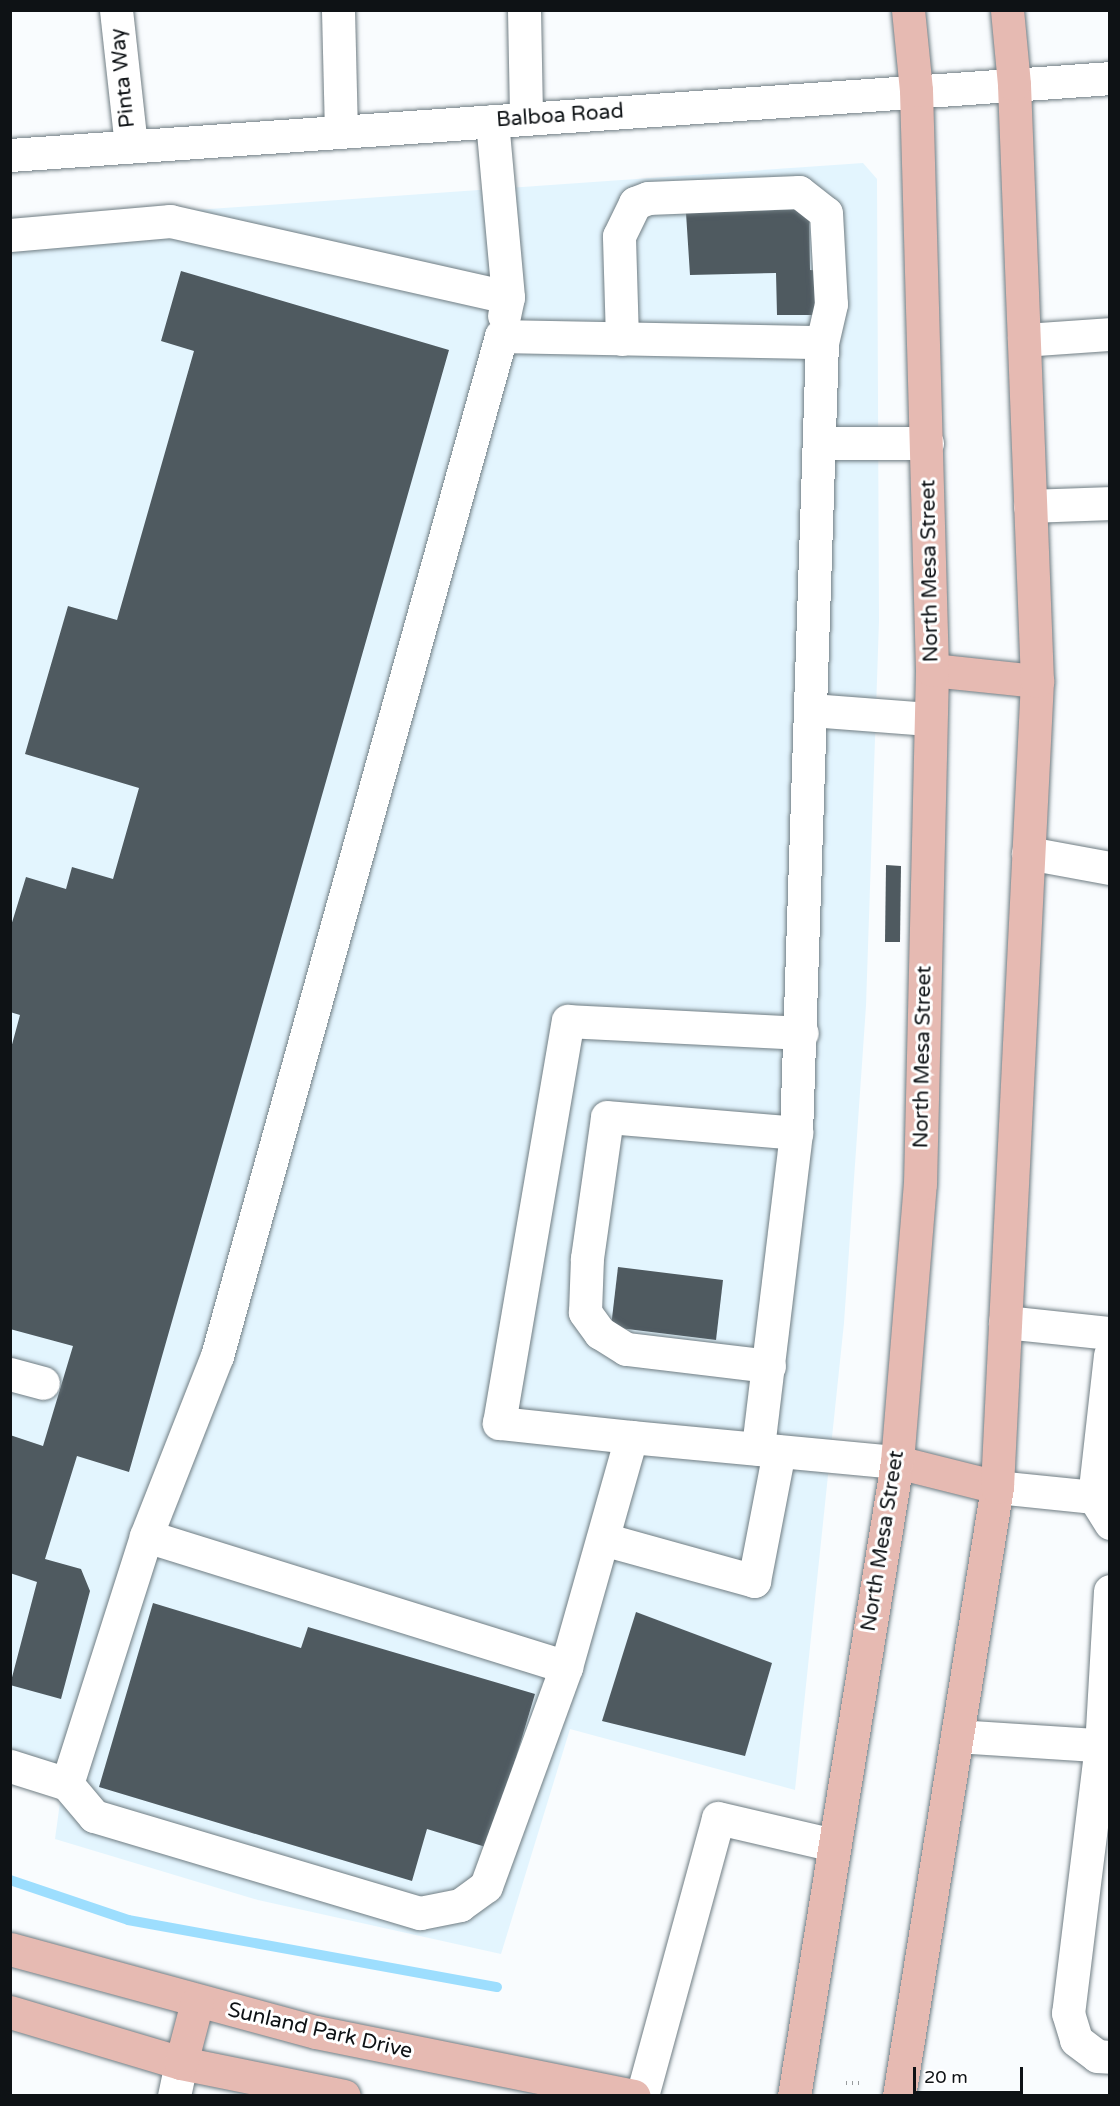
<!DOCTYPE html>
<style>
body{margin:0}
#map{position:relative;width:1120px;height:2106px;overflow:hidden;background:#f9fcfe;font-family:"Varela Round",sans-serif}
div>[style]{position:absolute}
.built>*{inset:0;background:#e3f5fe}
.stream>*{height:10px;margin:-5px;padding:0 5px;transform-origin:5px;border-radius:5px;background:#9ddefe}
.building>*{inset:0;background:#4f5a60}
.path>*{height:4px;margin-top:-2px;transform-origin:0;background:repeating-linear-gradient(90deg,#989b9d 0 1.5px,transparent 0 6px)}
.roads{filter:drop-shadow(0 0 2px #707d83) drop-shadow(0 0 2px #707d83)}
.minor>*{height:33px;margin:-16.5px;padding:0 16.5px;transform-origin:16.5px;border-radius:16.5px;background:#fff}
.major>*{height:33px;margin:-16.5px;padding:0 16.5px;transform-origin:16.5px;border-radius:16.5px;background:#e6bab2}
span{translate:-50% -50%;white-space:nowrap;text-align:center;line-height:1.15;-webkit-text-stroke:6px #fff;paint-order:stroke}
.street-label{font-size:21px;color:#0e1215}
.frame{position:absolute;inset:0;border:12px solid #0e1215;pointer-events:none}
.scale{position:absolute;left:913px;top:2067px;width:110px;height:27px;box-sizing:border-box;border:3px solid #0e1215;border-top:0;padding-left:8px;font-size:18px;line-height:21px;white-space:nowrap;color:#0e1215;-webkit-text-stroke:4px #fff;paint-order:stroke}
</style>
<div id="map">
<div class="built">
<div style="clip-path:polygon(863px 163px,877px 179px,879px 621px,866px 1006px,844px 1323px,795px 1790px,570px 1729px,501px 1954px,258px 1900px,55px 1839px,61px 1795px,11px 1780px,11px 223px)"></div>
</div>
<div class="stream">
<div style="left:10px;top:1880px;width:125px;rotate:18.7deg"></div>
<div style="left:128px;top:1920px;width:375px;rotate:10.3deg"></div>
</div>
<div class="building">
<div style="clip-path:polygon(809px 209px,810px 270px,823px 271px,824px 315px,777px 315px,776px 273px,690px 275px,686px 213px)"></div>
<div style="clip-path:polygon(181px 271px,449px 350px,129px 1472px,77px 1456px,45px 1559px,81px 1569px,90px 1591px,61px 1699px,10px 1685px,37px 1582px,10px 1573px,10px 1435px,43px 1446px,73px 1346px,10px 1329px,10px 1052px,20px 1015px,10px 1012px,10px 929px,26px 877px,66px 889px,72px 867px,113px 879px,139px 788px,25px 754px,68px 606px,117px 620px,194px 351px,161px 341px)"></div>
<div style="clip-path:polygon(886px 865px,901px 866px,900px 942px,885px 942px)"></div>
<div style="clip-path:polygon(618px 1267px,723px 1280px,716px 1340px,611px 1327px)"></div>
<div style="clip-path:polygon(153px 1603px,301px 1648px,308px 1627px,535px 1694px,489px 1848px,427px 1829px,412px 1881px,99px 1787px)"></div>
<div style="clip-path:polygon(636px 1612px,772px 1663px,745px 1756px,602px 1721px)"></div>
</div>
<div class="path">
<div style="left:846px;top:2083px;width:17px"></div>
</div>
<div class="roads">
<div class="minor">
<div style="left:116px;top:10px;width:137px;rotate:83.7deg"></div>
<div style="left:338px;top:10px;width:121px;rotate:88.6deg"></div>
<div style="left:524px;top:10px;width:108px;rotate:88.9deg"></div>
<div style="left:492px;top:121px;width:177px;rotate:84.8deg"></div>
<div style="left:508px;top:297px;width:19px;rotate:102deg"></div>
<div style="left:10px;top:155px;width:1103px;rotate:-4deg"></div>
<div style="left:10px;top:235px;width:161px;rotate:-5deg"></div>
<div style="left:170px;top:221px;width:346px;rotate:12.7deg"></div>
<div style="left:622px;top:339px;width:103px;rotate:-91.7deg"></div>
<div style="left:619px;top:236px;width:37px;rotate:-64deg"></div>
<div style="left:635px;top:203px;width:14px;rotate:-21deg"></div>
<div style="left:648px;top:198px;width:151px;rotate:-2.3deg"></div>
<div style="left:799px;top:192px;width:34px;rotate:38deg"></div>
<div style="left:826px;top:213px;width:91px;rotate:86.9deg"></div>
<div style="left:831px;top:304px;width:39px;rotate:103deg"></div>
<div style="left:1024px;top:340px;width:86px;rotate:-4deg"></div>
<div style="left:819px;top:443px;width:108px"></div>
<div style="left:1030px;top:506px;width:80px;rotate:-2.1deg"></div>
<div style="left:811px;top:710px;width:118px;rotate:4.4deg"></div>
<div style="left:1028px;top:853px;width:83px;rotate:10.4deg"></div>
<div style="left:1005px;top:1322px;width:106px;rotate:6deg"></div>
<div style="left:1110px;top:1355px;width:143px;rotate:96.4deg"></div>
<div style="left:1094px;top:1497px;width:31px;rotate:58deg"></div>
<div style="left:769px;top:1366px;width:144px;rotate:-173.2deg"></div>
<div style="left:626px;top:1349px;width:31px;rotate:-148deg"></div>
<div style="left:600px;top:1333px;width:26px;rotate:-126deg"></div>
<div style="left:585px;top:1312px;width:54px;rotate:-87.9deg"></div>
<div style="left:587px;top:1258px;width:142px;rotate:-81.9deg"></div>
<div style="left:607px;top:1117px;width:190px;rotate:4.8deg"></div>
<div style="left:10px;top:1374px;width:34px;rotate:15deg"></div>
<div style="left:631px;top:1437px;width:133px;rotate:-173.9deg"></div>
<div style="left:499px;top:1423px;width:408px;rotate:-80.3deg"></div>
<div style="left:568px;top:1021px;width:234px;rotate:2.9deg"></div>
<div style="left:997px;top:1487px;width:98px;rotate:5.9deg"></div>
<div style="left:146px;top:1536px;width:440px;rotate:17.3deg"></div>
<div style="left:603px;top:1539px;width:157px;rotate:15.5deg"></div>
<div style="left:754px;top:1581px;width:132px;rotate:-79.1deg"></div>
<div style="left:1110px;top:1591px;width:154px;rotate:93.3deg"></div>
<div style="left:1101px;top:1745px;width:270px;rotate:97deg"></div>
<div style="left:1068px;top:2013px;width:28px;rotate:73deg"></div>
<div style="left:1076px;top:2040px;width:26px;rotate:37deg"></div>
<div style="left:1097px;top:2056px;width:13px;rotate:4deg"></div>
<div style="left:957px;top:1736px;width:153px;rotate:3.7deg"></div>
<div style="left:10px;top:1766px;width:60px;rotate:17.5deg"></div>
<div style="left:67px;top:1784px;width:260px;rotate:-72.3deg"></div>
<div style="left:146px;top:1536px;width:193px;rotate:-68.5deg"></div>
<div style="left:217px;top:1356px;width:1059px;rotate:-74.44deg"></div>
<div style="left:501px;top:336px;width:321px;rotate:1.1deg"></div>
<div style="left:822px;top:342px;width:791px;rotate:91.88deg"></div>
<div style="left:796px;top:1133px;width:318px;rotate:96.9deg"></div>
<div style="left:67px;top:1784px;width:42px;rotate:49.8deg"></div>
<div style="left:94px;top:1816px;width:340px;rotate:16.6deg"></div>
<div style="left:420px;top:1913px;width:41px;rotate:-11.3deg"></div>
<div style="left:460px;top:1905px;width:32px;rotate:-36deg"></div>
<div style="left:486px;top:1886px;width:233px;rotate:-69.9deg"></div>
<div style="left:566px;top:1667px;width:239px;rotate:-74.2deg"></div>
<div style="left:631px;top:1437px;width:267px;rotate:5.4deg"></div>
<div style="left:174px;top:2096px;width:34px;rotate:-78deg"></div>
<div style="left:642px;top:2096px;width:288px;rotate:-74.7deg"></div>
<div style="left:718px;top:1818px;width:119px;rotate:13.1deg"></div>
</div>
<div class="major">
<div style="left:932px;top:670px;width:106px;rotate:6deg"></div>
<div style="left:897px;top:1462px;width:103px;rotate:14deg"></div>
<div style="left:10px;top:1949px;width:317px;rotate:15.2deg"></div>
<div style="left:316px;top:2032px;width:324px;rotate:11.4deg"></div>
<div style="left:10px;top:2012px;width:178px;rotate:16.6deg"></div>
<div style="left:181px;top:2063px;width:166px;rotate:11.4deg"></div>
<div style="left:181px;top:2063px;width:63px;rotate:-75.3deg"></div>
<div style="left:794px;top:2096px;width:642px;rotate:-80.77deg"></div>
<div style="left:897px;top:1462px;width:279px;rotate:-85.3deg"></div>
<div style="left:920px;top:1184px;width:514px;rotate:-88.66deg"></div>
<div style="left:932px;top:670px;width:580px;rotate:-91.58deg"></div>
<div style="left:916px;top:90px;width:80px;rotate:-95.7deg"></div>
<div style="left:899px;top:2096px;width:617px;rotate:-80.86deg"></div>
<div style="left:997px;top:1487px;width:807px;rotate:-87.16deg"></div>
<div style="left:1037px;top:681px;width:597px;rotate:-92.21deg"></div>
<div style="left:1014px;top:84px;width:74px;rotate:-95.4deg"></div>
</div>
</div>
<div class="street-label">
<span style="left:123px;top:78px;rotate:-96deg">Pinta Way</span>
<span style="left:560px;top:116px;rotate:-4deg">Balboa Road</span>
<span style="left:930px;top:571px;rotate:-91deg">North Mesa Street</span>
<span style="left:923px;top:1057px;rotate:-89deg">North Mesa Street</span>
<span style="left:883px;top:1541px;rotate:-81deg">North Mesa Street</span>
<span style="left:320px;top:2031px;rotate:13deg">Sunland Park Drive</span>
</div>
<div class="frame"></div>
<div class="scale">20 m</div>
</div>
